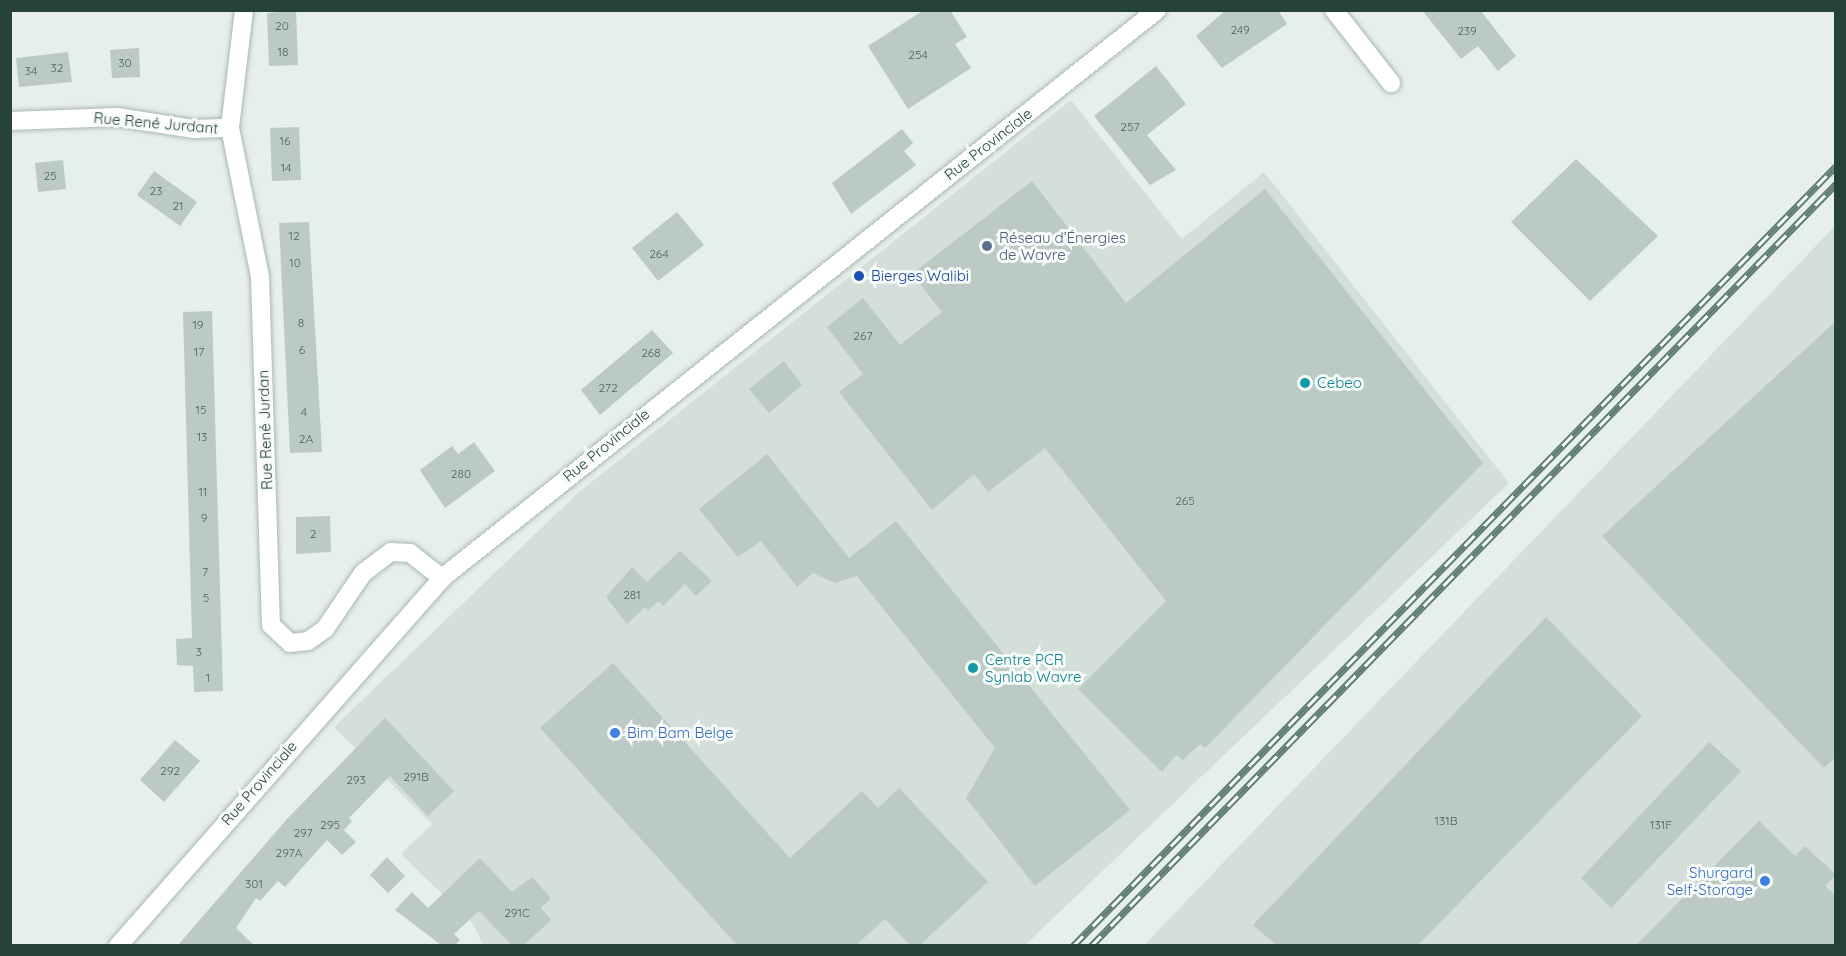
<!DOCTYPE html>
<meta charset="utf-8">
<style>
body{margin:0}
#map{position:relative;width:1846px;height:956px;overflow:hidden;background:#e6efeb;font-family:Quicksand,sans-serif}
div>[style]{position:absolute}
.built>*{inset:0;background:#d4dfda}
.building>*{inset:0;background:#bbcac4}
.roads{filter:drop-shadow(0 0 2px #a8b8b2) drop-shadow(0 0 2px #a8b8b2)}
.street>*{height:18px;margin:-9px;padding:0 9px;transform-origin:9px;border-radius:9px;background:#fff}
.secondary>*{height:18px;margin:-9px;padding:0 9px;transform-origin:9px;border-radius:9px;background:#fff}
.rail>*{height:7px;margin-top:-3.5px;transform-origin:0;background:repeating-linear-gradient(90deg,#f7fbf9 0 14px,#5f7d75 0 28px);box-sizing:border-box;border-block:2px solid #5f7d75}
.dots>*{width:16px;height:16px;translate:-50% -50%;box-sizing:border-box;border:3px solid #f7fbf9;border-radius:50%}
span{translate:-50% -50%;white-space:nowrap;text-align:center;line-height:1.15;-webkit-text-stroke:6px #f7fbf9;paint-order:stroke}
.number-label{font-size:12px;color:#4a645c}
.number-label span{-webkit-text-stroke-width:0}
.street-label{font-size:15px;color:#24423a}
.service-label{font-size:15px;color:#4e5e75}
.left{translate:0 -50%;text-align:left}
.transit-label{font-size:15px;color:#164399}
.culture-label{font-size:15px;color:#0d838f}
.shop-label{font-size:15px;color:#366cbe}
.right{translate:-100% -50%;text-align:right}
.frame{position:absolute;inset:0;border:12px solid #24423a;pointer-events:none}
</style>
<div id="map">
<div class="built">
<div style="clip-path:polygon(1071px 100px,1182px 239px,1264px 172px,1509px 483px,1025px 945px,483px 945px,473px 924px,401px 854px,432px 824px,334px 727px,579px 492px)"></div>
<div style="clip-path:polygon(1835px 226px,1835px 945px,1144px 945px)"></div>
</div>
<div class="building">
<div style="clip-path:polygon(924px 10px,950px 10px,967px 37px,955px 44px,971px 68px,908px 109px,868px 46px)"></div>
<div style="clip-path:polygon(1226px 10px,1278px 10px,1287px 24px,1222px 68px,1196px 36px)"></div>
<div style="clip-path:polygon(1422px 10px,1480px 10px,1516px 56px,1498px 71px,1478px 46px,1461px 59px)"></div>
<div style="clip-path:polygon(296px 11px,298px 65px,269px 66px,267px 13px)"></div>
<div style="clip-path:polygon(139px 48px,140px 77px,112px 78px,110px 50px)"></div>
<div style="clip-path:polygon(68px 52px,72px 82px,19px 87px,16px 58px)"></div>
<div style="clip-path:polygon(1156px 66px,1186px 104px,1147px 135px,1176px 170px,1150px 185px,1094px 116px)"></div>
<div style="clip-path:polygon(299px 127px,301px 180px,272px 181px,270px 128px)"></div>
<div style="clip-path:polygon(902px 129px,913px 143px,904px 151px,916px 165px,851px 214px,832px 183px)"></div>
<div style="clip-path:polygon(1576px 159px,1658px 236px,1590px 301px,1511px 222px)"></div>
<div style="clip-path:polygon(63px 160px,66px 189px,38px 192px,35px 163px)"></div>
<div style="clip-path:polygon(154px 171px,197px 202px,180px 226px,137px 195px)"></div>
<div style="clip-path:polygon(1032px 181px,1126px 303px,1265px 189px,1483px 463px,1205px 748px,1200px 744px,1183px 760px,1176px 755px,1162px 772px,1078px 689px,1166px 601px,1045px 448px,988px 492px,974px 474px,932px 510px,839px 392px,863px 374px,827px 327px,863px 298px,900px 345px,942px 312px,912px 274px)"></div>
<div style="clip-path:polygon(677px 212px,704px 245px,658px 281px,632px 248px)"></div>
<div style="clip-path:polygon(309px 222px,322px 452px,290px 453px,279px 223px)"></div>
<div style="clip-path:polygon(212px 311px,223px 691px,194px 692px,193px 666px,177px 665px,176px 639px,192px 638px,183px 312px)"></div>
<div style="clip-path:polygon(1836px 321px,1836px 757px,1824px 768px,1602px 536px)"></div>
<div style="clip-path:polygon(652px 330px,673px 353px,600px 415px,581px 390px)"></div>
<div style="clip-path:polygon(784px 361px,802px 385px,769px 413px,749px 389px)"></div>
<div style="clip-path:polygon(474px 442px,495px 471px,445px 508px,420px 470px,452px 446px,458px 454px)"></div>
<div style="clip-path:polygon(767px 454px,849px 558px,896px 521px,1130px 810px,1035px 886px,966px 798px,995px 748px,857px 576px,835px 583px,813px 573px,797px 587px,761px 541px,738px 557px,699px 509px)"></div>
<div style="clip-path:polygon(330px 516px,331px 552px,296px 554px,296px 517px)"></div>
<div style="clip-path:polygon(680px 551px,712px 581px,696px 596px,685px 584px,663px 606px,659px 601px,648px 610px,645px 607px,627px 624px,606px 597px,632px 567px,647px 582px)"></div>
<div style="clip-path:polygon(1546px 617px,1642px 716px,1418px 945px,1276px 945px,1253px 925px)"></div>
<div style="clip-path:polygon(613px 663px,790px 858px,862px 791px,878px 808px,899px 788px,988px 882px,920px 945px,910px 945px,885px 919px,856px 945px,737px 945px,540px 728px)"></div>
<div style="clip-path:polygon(385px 718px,454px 791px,428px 816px,390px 776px,349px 818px,352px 821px,344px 830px,356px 842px,342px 855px,327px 840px,285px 887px,278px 881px,260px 901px,256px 898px,236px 928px,254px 945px,178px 945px,287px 819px)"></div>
<div style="clip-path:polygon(175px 740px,200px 761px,164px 802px,140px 780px)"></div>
<div style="clip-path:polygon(1709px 742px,1741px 771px,1611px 908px,1581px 878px)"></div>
<div style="clip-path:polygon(1759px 821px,1795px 856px,1805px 846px,1836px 875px,1825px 886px,1836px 896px,1836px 945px,1636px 945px)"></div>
<div style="clip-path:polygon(387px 857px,405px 876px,388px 893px,370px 875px)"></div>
<div style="clip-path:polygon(480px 858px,512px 892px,532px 877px,551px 898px,541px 908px,551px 920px,524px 945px,512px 945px,479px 911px,454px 934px,460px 940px,455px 945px,441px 945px,395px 910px,412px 892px,428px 908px)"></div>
</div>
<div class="roads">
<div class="street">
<div style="left:244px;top:10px;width:119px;rotate:96.8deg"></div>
<div style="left:230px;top:128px;width:152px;rotate:78.6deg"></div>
<div style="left:260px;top:277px;width:348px;rotate:88.2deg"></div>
<div style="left:271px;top:625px;width:26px;rotate:43deg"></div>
<div style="left:290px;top:643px;width:18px;rotate:-6deg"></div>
<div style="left:308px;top:641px;width:21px;rotate:-35deg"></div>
<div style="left:325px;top:629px;width:68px;rotate:-55.8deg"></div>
<div style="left:363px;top:573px;width:35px;rotate:-37deg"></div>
<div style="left:391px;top:552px;width:19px;rotate:3deg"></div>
<div style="left:410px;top:553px;width:41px;rotate:38deg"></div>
<div style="left:1334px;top:10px;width:93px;rotate:52deg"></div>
<div style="left:10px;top:121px;width:107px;rotate:-2.1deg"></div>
<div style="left:117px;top:117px;width:78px;rotate:8.9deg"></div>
<div style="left:194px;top:129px;width:36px;rotate:-2deg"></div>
</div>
<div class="secondary">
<div style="left:118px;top:946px;width:490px;rotate:-48.6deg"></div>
<div style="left:442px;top:578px;width:913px;rotate:-38.46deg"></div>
</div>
</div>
<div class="rail">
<div style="left:1073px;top:946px;width:1091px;rotate:-45.63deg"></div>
<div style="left:1091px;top:946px;width:1066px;rotate:-45.65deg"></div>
</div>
<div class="dots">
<div style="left:987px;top:246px;background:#5c6f8a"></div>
<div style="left:859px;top:276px;background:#1a4fb4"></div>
<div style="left:1305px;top:383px;background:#0f9aa8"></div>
<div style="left:973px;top:668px;background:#0f9aa8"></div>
<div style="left:615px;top:733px;background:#3f7fe0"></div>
<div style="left:1765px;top:881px;background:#3f7fe0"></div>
</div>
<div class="number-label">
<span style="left:282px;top:26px">20</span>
<span style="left:1240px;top:30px">249</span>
<span style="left:1467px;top:31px">239</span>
<span style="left:283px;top:52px">18</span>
<span style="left:918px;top:55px">254</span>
<span style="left:125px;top:63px">30</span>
<span style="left:57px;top:68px">32</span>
<span style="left:31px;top:71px">34</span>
<span style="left:1130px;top:127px">257</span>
<span style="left:285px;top:141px">16</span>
<span style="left:286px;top:168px">14</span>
<span style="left:50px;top:176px">25</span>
<span style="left:156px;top:191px">23</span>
<span style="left:178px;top:206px">21</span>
<span style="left:294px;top:236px">12</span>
<span style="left:659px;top:254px">264</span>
<span style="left:295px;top:263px">10</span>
<span style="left:301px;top:323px">8</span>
<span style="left:198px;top:325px">19</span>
<span style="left:863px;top:336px">267</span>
<span style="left:302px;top:350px">6</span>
<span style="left:199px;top:352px">17</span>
<span style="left:651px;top:353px">268</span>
<span style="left:608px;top:388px">272</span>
<span style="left:201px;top:410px">15</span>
<span style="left:304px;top:412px">4</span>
<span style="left:202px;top:437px">13</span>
<span style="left:306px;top:439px">2A</span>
<span style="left:461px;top:474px">280</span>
<span style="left:203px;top:492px">11</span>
<span style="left:1185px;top:501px">265</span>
<span style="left:204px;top:518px">9</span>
<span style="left:313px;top:534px">2</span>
<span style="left:205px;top:572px">7</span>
<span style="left:632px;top:595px">281</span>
<span style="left:206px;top:598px">5</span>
<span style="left:199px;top:652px">3</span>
<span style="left:208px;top:678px">1</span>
<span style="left:170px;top:771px">292</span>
<span style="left:416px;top:777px">291B</span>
<span style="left:356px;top:780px">293</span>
<span style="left:1446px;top:821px">131B</span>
<span style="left:330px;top:825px">295</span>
<span style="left:1661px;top:825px">131F</span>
<span style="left:303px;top:833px">297</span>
<span style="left:289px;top:853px">297A</span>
<span style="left:254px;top:884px">301</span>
<span style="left:517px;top:913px">291C</span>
</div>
<div class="street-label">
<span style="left:156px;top:123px;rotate:5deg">Rue René Jurdant</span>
<span style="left:988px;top:144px;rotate:-38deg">Rue Provinciale</span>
<span style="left:265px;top:430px;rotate:-92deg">Rue René Jurdan</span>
<span style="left:606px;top:445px;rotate:-39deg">Rue Provinciale</span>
<span style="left:259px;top:783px;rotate:-49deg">Rue Provinciale</span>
</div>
<div class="service-label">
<span class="left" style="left:999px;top:246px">Réseau d’Énergies<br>de Wavre</span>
</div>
<div class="transit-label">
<span class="left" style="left:871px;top:276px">Bierges Walibi</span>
</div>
<div class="culture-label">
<span class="left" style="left:1317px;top:383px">Cebeo</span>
<span class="left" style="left:985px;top:668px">Centre PCR<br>Synlab Wavre</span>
</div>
<div class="shop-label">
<span class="left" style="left:627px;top:733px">Bim Bam Belge</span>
<span class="right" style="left:1753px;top:881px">Shurgard<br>Self-Storage</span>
</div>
<div class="frame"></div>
</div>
